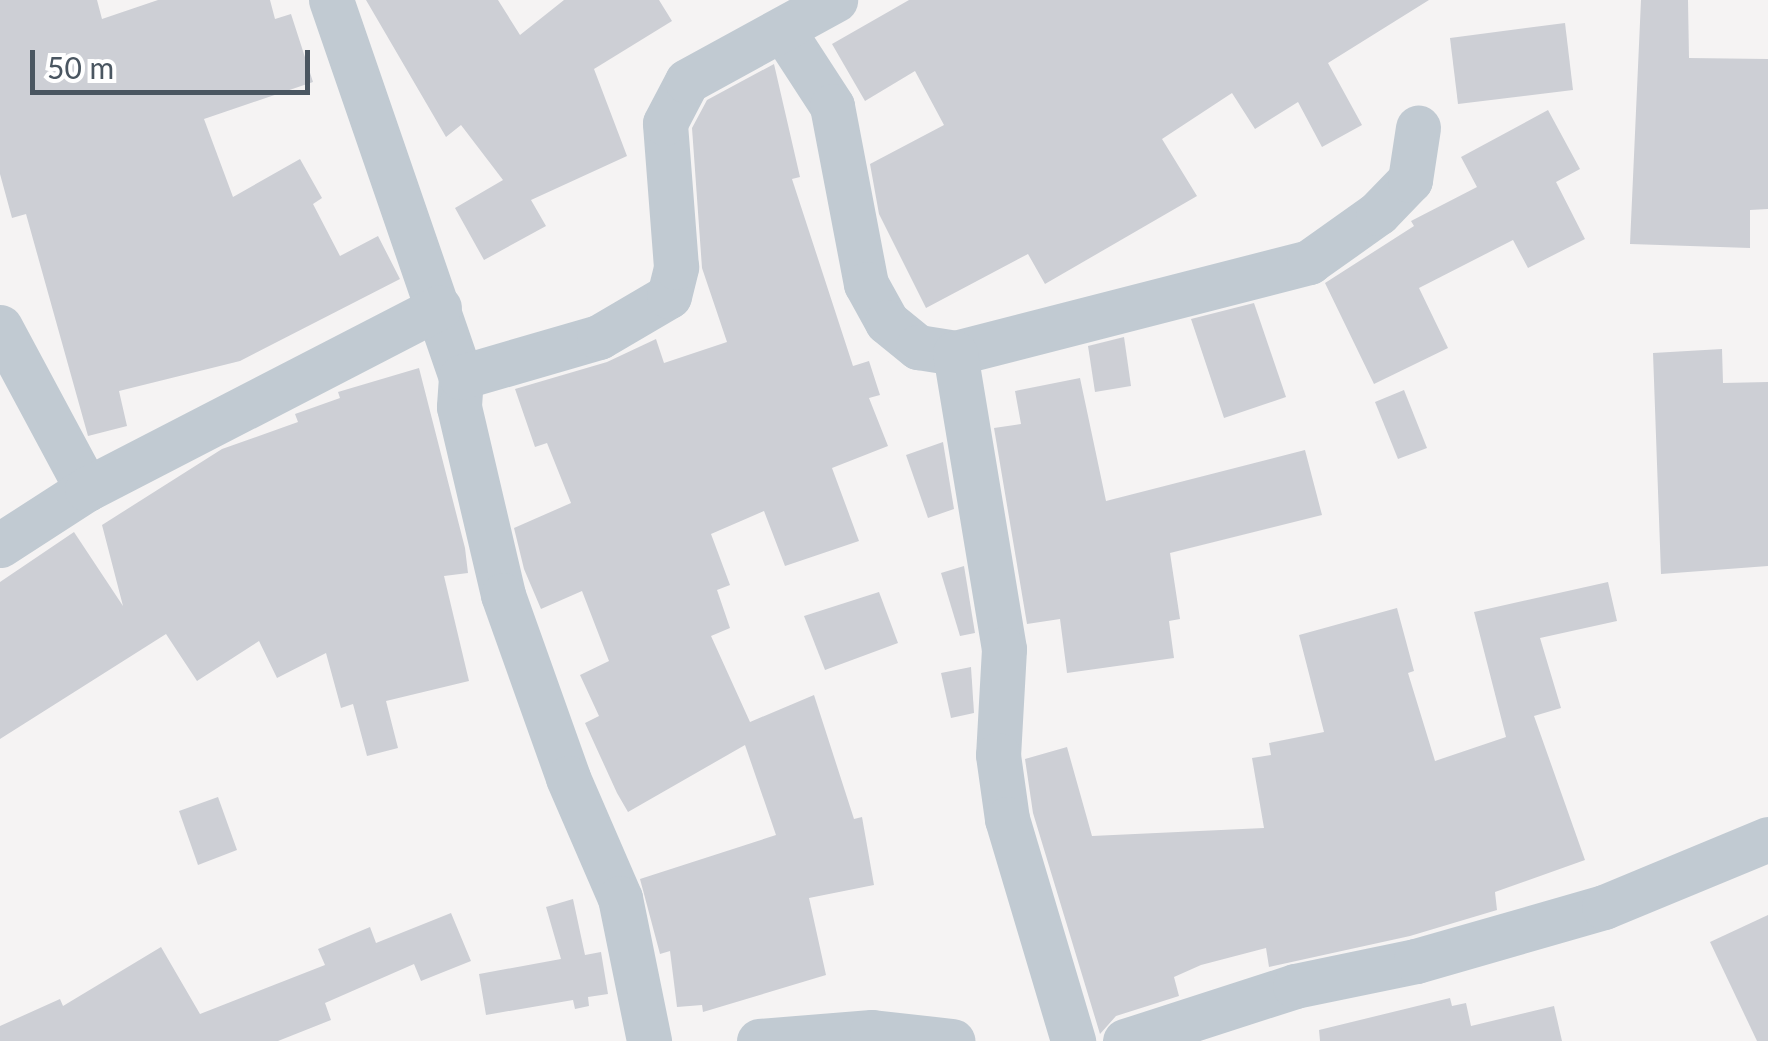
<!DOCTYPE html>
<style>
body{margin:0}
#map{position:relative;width:1768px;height:1041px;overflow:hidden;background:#f5f3f3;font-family:Lato,sans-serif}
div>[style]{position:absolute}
.building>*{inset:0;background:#cdcfd5}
.minor>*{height:45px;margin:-22.5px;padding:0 22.5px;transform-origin:22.5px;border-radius:22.5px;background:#c1cad2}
span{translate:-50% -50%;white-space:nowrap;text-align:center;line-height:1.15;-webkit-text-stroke:9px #fff;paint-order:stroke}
.scale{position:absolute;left:30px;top:50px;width:280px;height:45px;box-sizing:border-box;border:5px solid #4a5661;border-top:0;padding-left:12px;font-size:30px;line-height:35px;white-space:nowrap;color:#4a5661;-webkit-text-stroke:8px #fff;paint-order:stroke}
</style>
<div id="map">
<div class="building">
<div style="clip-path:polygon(0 0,97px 0,102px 19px,158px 0,270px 0,275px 19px,291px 14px,313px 82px,204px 119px,233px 197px,300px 159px,322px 198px,313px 204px,340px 256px,378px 236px,400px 279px,240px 361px,119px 391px,127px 426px,88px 436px,26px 214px,12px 218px,0 174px)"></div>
<div style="clip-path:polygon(366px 0,498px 0,520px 35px,564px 0,659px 0,672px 21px,594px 69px,627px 156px,531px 200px,546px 226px,484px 260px,455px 208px,503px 180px,461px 125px,446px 137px)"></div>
<div style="clip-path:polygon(909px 0,1429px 0,1328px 63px,1362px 125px,1322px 147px,1298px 102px,1255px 129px,1232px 93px,1162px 139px,1197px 196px,1045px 284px,1028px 254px,926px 308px,879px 214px,870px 164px,944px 125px,915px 71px,865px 101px,832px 44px)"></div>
<div style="clip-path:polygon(1641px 0,1688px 0,1689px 58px,1768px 59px,1768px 209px,1750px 210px,1750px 248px,1630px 244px)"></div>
<div style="clip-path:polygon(1565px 23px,1573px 90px,1458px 104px,1450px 38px)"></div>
<div style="clip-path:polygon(774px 64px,800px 177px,792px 179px,853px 366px,869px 361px,880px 395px,869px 398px,888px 446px,832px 468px,859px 541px,785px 566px,764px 511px,711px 534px,730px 585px,717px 590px,730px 628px,711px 636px,750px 722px,814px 695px,854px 819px,862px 817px,874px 885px,809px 898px,826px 975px,703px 1012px,702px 1005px,677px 1007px,670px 951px,660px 954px,640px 879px,776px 835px,745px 745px,628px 812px,617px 793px,585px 723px,599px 716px,580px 675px,609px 661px,582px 591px,541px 609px,524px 569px,514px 528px,571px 503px,547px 443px,535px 447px,515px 389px,607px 362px,656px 339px,664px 363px,727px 342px,702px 268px,692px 128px,707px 100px)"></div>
<div style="clip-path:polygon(1548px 110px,1580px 169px,1556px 182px,1585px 239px,1528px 268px,1513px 240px,1419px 288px,1448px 348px,1374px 384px,1325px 283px,1414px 226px,1411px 221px,1477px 187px,1461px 157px)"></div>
<div style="clip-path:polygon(1254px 303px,1286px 397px,1224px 418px,1191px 319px)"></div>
<div style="clip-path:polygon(1124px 337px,1131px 386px,1095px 392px,1088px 346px)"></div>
<div style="clip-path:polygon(1722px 349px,1723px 383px,1768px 382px,1768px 566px,1661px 574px,1653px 353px)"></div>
<div style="clip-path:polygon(419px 368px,465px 548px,468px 573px,444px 576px,469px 681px,386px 701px,398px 748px,367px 756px,353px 704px,341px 708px,326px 653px,277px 678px,259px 641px,197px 681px,166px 634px,0 739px,0 582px,74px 532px,123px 606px,102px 525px,222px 449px,298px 422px,295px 414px,340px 398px,338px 392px)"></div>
<div style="clip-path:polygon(1080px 378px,1106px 501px,1305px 450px,1322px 515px,1170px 553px,1180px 619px,1169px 621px,1174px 658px,1067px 673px,1060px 619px,1027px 624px,994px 428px,1021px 424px,1015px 391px)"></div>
<div style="clip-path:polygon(1404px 390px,1427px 448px,1398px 459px,1375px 402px)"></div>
<div style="clip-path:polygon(943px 442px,954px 509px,928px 518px,906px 455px)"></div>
<div style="clip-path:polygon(964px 566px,975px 633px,960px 636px,941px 573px)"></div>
<div style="clip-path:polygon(1608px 582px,1617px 621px,1540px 638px,1561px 708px,1534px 716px,1585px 860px,1495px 892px,1497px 910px,1410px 936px,1269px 967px,1266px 948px,1201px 965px,1174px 977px,1179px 996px,1116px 1016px,1100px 1034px,1033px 813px,1025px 759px,1067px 747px,1092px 836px,1264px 828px,1252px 758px,1271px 755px,1269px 743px,1324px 732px,1299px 635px,1397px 608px,1414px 671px,1408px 673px,1435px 761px,1506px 737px,1474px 612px)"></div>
<div style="clip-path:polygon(879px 592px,898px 643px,825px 670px,804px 616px)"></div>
<div style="clip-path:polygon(971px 667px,974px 713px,951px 718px,941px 673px)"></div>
<div style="clip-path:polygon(218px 797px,237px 850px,198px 865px,179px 811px)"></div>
<div style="clip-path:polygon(573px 899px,585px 955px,601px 952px,608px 994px,588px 997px,589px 1006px,575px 1009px,573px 1000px,486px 1015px,479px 974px,561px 959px,546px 907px)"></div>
<div style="clip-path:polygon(451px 913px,471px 961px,421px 981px,414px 964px,325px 1003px,331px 1020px,278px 1041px,0 1041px,0 1026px,60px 999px,63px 1006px,161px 947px,200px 1014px,325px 965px,318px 949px,370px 927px,376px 943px)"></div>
<div style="clip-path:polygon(1768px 915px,1768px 1041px,1757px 1041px,1710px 942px)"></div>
<div style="clip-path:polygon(1450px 998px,1452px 1006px,1466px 1003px,1471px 1026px,1554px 1006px,1562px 1041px,1320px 1041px,1319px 1030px)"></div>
</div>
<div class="minor">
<div style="left:331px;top:0;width:399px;rotate:71deg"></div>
<div style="left:461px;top:377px;width:30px;rotate:94deg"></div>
<div style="left:459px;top:407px;width:193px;rotate:76.8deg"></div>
<div style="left:503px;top:595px;width:194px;rotate:70.4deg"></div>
<div style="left:568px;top:778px;width:131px;rotate:66.6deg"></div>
<div style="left:620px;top:898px;width:146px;rotate:78.5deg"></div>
<div style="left:784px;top:32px;width:88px;rotate:57deg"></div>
<div style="left:832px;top:106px;width:181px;rotate:79.2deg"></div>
<div style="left:866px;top:284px;width:43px;rotate:61.1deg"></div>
<div style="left:887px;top:322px;width:40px;rotate:39deg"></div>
<div style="left:918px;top:347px;width:37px;rotate:9deg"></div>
<div style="left:955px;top:353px;width:366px;rotate:-14.4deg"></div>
<div style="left:1309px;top:262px;width:85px;rotate:-35.4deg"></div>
<div style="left:1378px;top:213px;width:46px;rotate:-45.9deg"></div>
<div style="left:1410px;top:180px;width:53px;rotate:-81.3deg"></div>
<div style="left:0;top:327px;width:184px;rotate:61.8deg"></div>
<div style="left:955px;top:353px;width:300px;rotate:80.6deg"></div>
<div style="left:1004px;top:649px;width:106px;rotate:93.2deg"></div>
<div style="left:998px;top:755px;width:65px;rotate:82deg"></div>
<div style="left:1007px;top:819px;width:232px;rotate:73.4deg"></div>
<div style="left:461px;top:377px;width:144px;rotate:-16.2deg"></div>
<div style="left:599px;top:337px;width:81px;rotate:-30.4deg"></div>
<div style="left:669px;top:296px;width:30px;rotate:-76deg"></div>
<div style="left:676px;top:267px;width:144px;rotate:-94.4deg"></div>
<div style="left:665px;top:123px;width:47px;rotate:-62.4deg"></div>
<div style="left:687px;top:81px;width:169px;rotate:-28.7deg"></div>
<div style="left:0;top:545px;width:103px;rotate:-32.8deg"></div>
<div style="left:87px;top:489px;width:396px;rotate:-27.3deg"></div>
<div style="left:759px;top:1041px;width:113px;rotate:-4.6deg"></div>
<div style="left:872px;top:1032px;width:81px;rotate:6.4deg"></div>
<div style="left:1125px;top:1041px;width:179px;rotate:-17.9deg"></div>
<div style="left:1295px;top:986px;width:124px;rotate:-11.7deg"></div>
<div style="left:1416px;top:961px;width:196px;rotate:-16deg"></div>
<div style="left:1604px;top:907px;width:178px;rotate:-22.5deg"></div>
</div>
<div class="scale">50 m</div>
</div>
